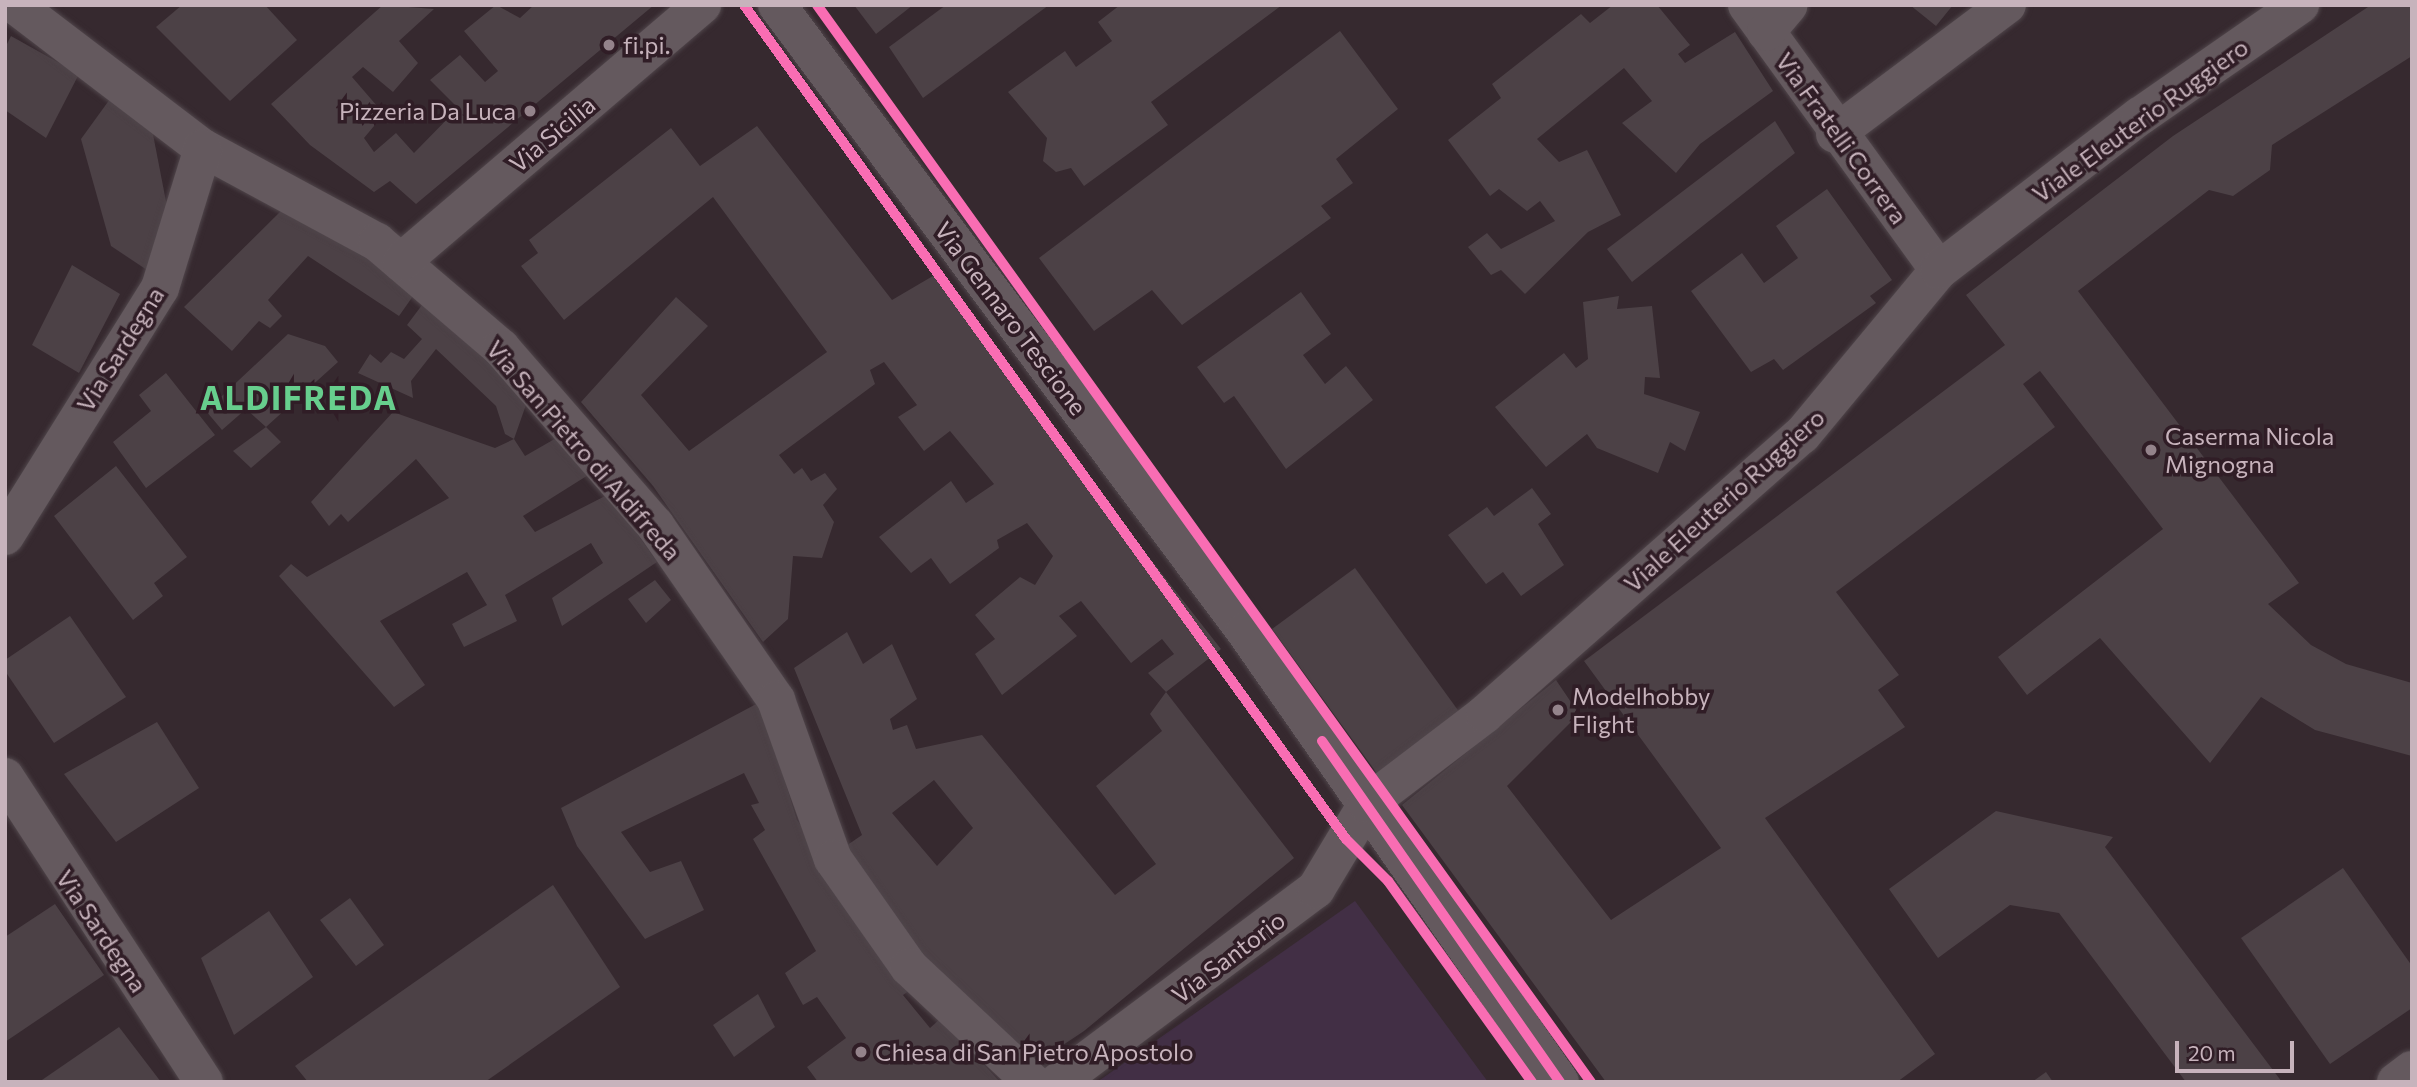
<!DOCTYPE html>
<style>
body{margin:0}
#map{position:relative;width:2417px;height:1087px;overflow:hidden;background:#36292f;font-family:Commissioner,sans-serif}
div>[style]{position:absolute}
.green>*{inset:0;background:#422f45}
.building>*{inset:0;background:#4c4146}
.roads{filter:drop-shadow(0 0 2px #4f454a) drop-shadow(0 0 2px #4f454a)}
.minor>*{height:38px;margin:-19px;padding:0 19px;transform-origin:19px;border-radius:19px;background:#64595e}
.cycleway>*{height:10px;margin:-5px;padding:0 5px;transform-origin:5px;border-radius:5px;background:#f96db3}
.dots>*{width:19px;height:19px;translate:-50% -50%;box-sizing:border-box;border:4px solid #301d26;border-radius:50%}
span{translate:-50% -50%;white-space:nowrap;text-align:center;line-height:1.15;-webkit-text-stroke:7px #301d26;paint-order:stroke}
.poi-label{font-size:24px;color:#c7b3bc}
.left{translate:0 -50%;text-align:left}
.right{translate:-100% -50%;text-align:right}
.street-label{font-size:24px;color:#c7b3bc}
.district-label{font-size:32px;color:#67ce8d;font-weight:700;letter-spacing:2px}
.frame{position:absolute;inset:0;border:7px solid #c7b3bc;pointer-events:none}
.scale{position:absolute;left:2175px;top:1041px;width:119px;height:32px;box-sizing:border-box;border:4px solid #c7b3bc;border-top:0;padding-left:9px;font-size:21px;line-height:24px;white-space:nowrap;color:#c7b3bc;-webkit-text-stroke:5px #301d26;paint-order:stroke}
</style>
<div id="map">
<div class="green">
<div style="clip-path:polygon(1355px 901px,1488px 1082px,1097px 1082px)"></div>
</div>
<div class="building">
<div style="clip-path:polygon(182px 5px,265px 5px,297px 40px,230px 101px,156px 27px)"></div>
<div style="clip-path:polygon(383px 5px,434px 9px,399px 41px,418px 63px,393px 92px,363px 67px,352px 77px,384px 114px,364px 138px,374px 152px,396px 133px,414px 153px,458px 108px,430px 80px,460px 55px,485px 82px,498px 71px,464px 31px,496px 5px,520px 18px,534px 5px,654px 5px,416px 204px,390px 181px,374px 192px,310px 145px,271px 104px)"></div>
<div style="clip-path:polygon(854px 5px,913px 5px,876px 34px)"></div>
<div style="clip-path:polygon(946px 5px,1049px 5px,923px 98px,889px 47px)"></div>
<div style="clip-path:polygon(1120px 5px,1282px 5px,1151px 102px,1168px 125px,1084px 186px,1071px 168px,1056px 172px,1043px 161px,1047px 138px,1008px 92px,1065px 51px,1076px 67px,1112px 41px,1098px 22px)"></div>
<div style="clip-path:polygon(1613px 5px,1657px 5px,1690px 45px,1678px 54px,1685px 63px,1735px 32px,1773px 91px,1700px 144px,1676px 173px,1622px 123px,1652px 101px,1624px 68px,1537px 139px,1559px 162px,1587px 150px,1621px 215px,1588px 232px,1525px 294px,1501px 270px,1491px 275px,1468px 247px,1487px 233px,1501px 249px,1555px 221px,1540px 201px,1527px 211px,1499px 189px,1490px 196px,1448px 140px,1501px 98px,1492px 84px,1581px 14px,1590px 23px)"></div>
<div style="clip-path:polygon(1910px 5px,1953px 5px,1936px 26px)"></div>
<div style="clip-path:polygon(2371px 5px,2412px 5px,2412px 56px,2272px 145px,2270px 170px,2233px 196px,2209px 190px,2078px 291px,2299px 583px,2268px 604px,2311px 645px,2346px 664px,2412px 683px,2412px 756px,2315px 730px,2261px 697px,2210px 763px,2100px 638px,2027px 695px,1998px 657px,2163px 529px,2040px 371px,2023px 384px,2055px 427px,1836px 592px,1899px 675px,1878px 690px,1905px 727px,1765px 818px,1935px 1054px,1897px 1082px,1606px 1082px,1402px 805px,1556px 680px,1579px 714px,1507px 786px,1611px 920px,1721px 848px,1584px 661px,2005px 345px,1966px 295px,2173px 136px)"></div>
<div style="clip-path:polygon(1340px 31px,1398px 109px,1336px 159px,1353px 183px,1321px 206px,1331px 218px,1182px 325px,1152px 290px,1094px 331px,1039px 258px)"></div>
<div style="clip-path:polygon(11px 36px,79px 74px,46px 138px,5px 110px,5px 48px)"></div>
<div style="clip-path:polygon(110px 99px,151px 124px,170px 222px,150px 272px,111px 246px,81px 139px)"></div>
<div style="clip-path:polygon(1775px 121px,1795px 153px,1632px 282px,1607px 249px)"></div>
<div style="clip-path:polygon(757px 126px,892px 300px,938px 273px,1012px 383px,1221px 649px,1166px 692px,1148px 673px,1174px 654px,1162px 639px,1131px 663px,1081px 601px,1059px 616px,1077px 636px,1002px 695px,975px 654px,995px 639px,975px 615px,1020px 577px,1035px 585px,1053px 556px,1027px 523px,997px 540px,999px 548px,950px 584px,931px 558px,911px 573px,879px 537px,951px 481px,966px 503px,994px 484px,950px 431px,924px 451px,898px 417px,917px 405px,884px 362px,870px 370px,875px 384px,779px 455px,794px 474px,802px 468px,811px 481px,825px 473px,837px 489px,823px 505px,834px 522px,822px 558px,793px 556px,788px 619px,763px 642px,653px 486px,581px 402px,676px 297px,708px 326px,641px 395px,689px 451px,827px 352px,713px 197px,564px 320px,521px 266px,538px 253px,529px 240px,671px 128px,700px 166px)"></div>
<div style="clip-path:polygon(1827px 189px,1892px 280px,1870px 296px,1876px 303px,1783px 370px,1774px 359px,1751px 372px,1691px 291px,1742px 253px,1764px 283px,1798px 258px,1776px 226px)"></div>
<div style="clip-path:polygon(287px 205px,418px 289px,399px 316px,308px 256px,268px 300px,282px 316px,270px 328px,259px 321px,232px 351px,184px 307px)"></div>
<div style="clip-path:polygon(72px 265px,120px 294px,79px 373px,32px 345px)"></div>
<div style="clip-path:polygon(1301px 292px,1331px 334px,1303px 355px,1325px 384px,1346px 366px,1373px 400px,1286px 469px,1234px 396px,1224px 403px,1197px 367px)"></div>
<div style="clip-path:polygon(1619px 296px,1617px 309px,1652px 306px,1660px 378px,1645px 377px,1644px 394px,1700px 412px,1685px 451px,1670px 442px,1658px 473px,1597px 448px,1587px 434px,1546px 467px,1495px 407px,1564px 353px,1576px 368px,1588px 359px,1583px 302px)"></div>
<div style="clip-path:polygon(428px 297px,527px 402px,514px 439px,505px 434px,496px 406px,436px 349px,411px 381px,413px 398px,358px 373px,370px 354px,381px 363px,391px 352px,404px 359px,422px 339px,407px 325px)"></div>
<div style="clip-path:polygon(288px 334px,325px 346px,338px 362px,266px 427px,246px 409px,222px 430px,206px 411px)"></div>
<div style="clip-path:polygon(166px 373px,215px 435px,146px 488px,113px 442px,151px 411px,139px 395px)"></div>
<div style="clip-path:polygon(393px 412px,495px 448px,514px 439px,525px 456px,565px 433px,593px 472px,523px 516px,535px 532px,609px 494px,657px 562px,562px 626px,552px 598px,603px 563px,591px 543px,505px 595px,517px 621px,464px 647px,452px 624px,487px 605px,467px 572px,380px 621px,425px 685px,394px 707px,279px 576px,291px 564px,307px 577px,449px 498px,416px 459px,348px 522px,341px 514px,329px 526px,311px 502px)"></div>
<div style="clip-path:polygon(266px 427px,281px 442px,251px 468px,233px 451px)"></div>
<div style="clip-path:polygon(116px 466px,187px 557px,154px 583px,163px 596px,133px 620px,54px 516px)"></div>
<div style="clip-path:polygon(1532px 488px,1551px 514px,1538px 524px,1564px 565px,1521px 596px,1503px 572px,1486px 584px,1448px 535px,1487px 507px,1494px 516px)"></div>
<div style="clip-path:polygon(1355px 568px,1460px 713px,1381px 779px,1272px 629px)"></div>
<div style="clip-path:polygon(655px 580px,671px 600px,646px 623px,628px 599px)"></div>
<div style="clip-path:polygon(70px 616px,126px 697px,54px 743px,5px 671px,5px 660px)"></div>
<div style="clip-path:polygon(evenodd,847px 632px,863px 664px,892px 644px,917px 699px,890px 719px,893px 730px,907px 725px,916px 749px,982px 735px,1115px 895px,1156px 864px,1096px 786px,1162px 731px,1150px 714px,1166px 692px,1294px 858px,1084px 1031px,1045px 1057px,1024px 1061px,921px 960px,840px 850px,862px 835px,794px 668px,847px 632px,934px 780px,973px 828px,937px 866px,892px 813px,934px 780px)"></div>
<div style="clip-path:polygon(760px 702px,797px 820px,913px 988px,903px 995px,930px 1028px,941px 1018px,1000px 1082px,818px 1082px,807px 1067px,846px 1038px,817px 997px,803px 1005px,785px 973px,816px 951px,753px 839px,765px 830px,751px 805px,759px 803px,744px 773px,621px 832px,650px 872px,681px 861px,704px 910px,645px 939px,577px 846px,561px 808px)"></div>
<div style="clip-path:polygon(157px 722px,199px 788px,116px 842px,64px 774px)"></div>
<div style="clip-path:polygon(1996px 811px,2113px 837px,2105px 847px,2282px 1082px,2186px 1082px,2059px 913px,2010px 905px,1938px 958px,1889px 889px)"></div>
<div style="clip-path:polygon(2343px 868px,2412px 966px,2412px 1008px,2330px 1064px,2241px 938px)"></div>
<div style="clip-path:polygon(553px 885px,620px 987px,485px 1082px,308px 1082px,295px 1066px)"></div>
<div style="clip-path:polygon(350px 898px,384px 945px,356px 966px,320px 920px)"></div>
<div style="clip-path:polygon(55px 904px,104px 975px,5px 1042px,5px 937px)"></div>
<div style="clip-path:polygon(269px 911px,313px 977px,234px 1035px,201px 958px)"></div>
<div style="clip-path:polygon(758px 994px,775px 1027px,734px 1057px,713px 1025px)"></div>
<div style="clip-path:polygon(119px 1027px,161px 1082px,39px 1082px)"></div>
<div style="clip-path:polygon(2046px 1072px,2053px 1082px,2032px 1082px)"></div>
</div>
<div class="roads">
<div class="minor">
<div style="left:15px;top:5px;width:236px;rotate:37.3deg"></div>
<div style="left:203px;top:148px;width:198px;rotate:28.4deg"></div>
<div style="left:377px;top:242px;width:163px;rotate:40.5deg"></div>
<div style="left:501px;top:348px;width:235px;rotate:49deg"></div>
<div style="left:655px;top:525px;width:213px;rotate:55.3deg"></div>
<div style="left:776px;top:700px;width:169px;rotate:70.3deg"></div>
<div style="left:833px;top:859px;width:132px;rotate:54.9deg"></div>
<div style="left:909px;top:967px;width:168px;rotate:43.1deg"></div>
<div style="left:777px;top:5px;width:782px;rotate:53.22deg"></div>
<div style="left:1245px;top:631px;width:550px;rotate:55.07deg"></div>
<div style="left:1747px;top:5px;width:327px;rotate:54.1deg"></div>
<div style="left:1766px;top:32px;width:35px;rotate:-50deg"></div>
<div style="left:1835px;top:134px;width:215px;rotate:-36.9deg"></div>
<div style="left:401px;top:262px;width:396px;rotate:-40.5deg"></div>
<div style="left:5px;top:536px;width:292px;rotate:-58deg"></div>
<div style="left:160px;top:288px;width:146px;rotate:-72.9deg"></div>
<div style="left:5px;top:777px;width:364px;rotate:56.9deg"></div>
<div style="left:1058px;top:1082px;width:322px;rotate:-36.8deg"></div>
<div style="left:1316px;top:889px;width:99px;rotate:-59deg"></div>
<div style="left:1367px;top:804px;width:148px;rotate:-37.3deg"></div>
<div style="left:1485px;top:714px;width:422px;rotate:-41.4deg"></div>
<div style="left:1802px;top:435px;width:214px;rotate:-50.3deg"></div>
<div style="left:1939px;top:270px;width:253px;rotate:-37.5deg"></div>
<div style="left:2140px;top:116px;width:195px;rotate:-34.8deg"></div>
<div style="left:2396px;top:1082px;width:20px;rotate:-37deg"></div>
</div>
</div>
<div class="cycleway">
<div style="left:744px;top:5px;width:1029px;rotate:54.18deg"></div>
<div style="left:1346px;top:839px;width:59px;rotate:45deg"></div>
<div style="left:1388px;top:881px;width:247px;rotate:54.4deg"></div>
<div style="left:817px;top:5px;width:1326px;rotate:54.3deg"></div>
<div style="left:1322px;top:741px;width:416px;rotate:55.1deg"></div>
</div>
<div class="dots">
<div style="left:609px;top:45px;background:#94838b"></div>
<div style="left:530px;top:111px;background:#94838b"></div>
<div style="left:2151px;top:450px;background:#94838b"></div>
<div style="left:1558px;top:710px;background:#94838b"></div>
<div style="left:861px;top:1052px;background:#94838b"></div>
</div>
<div class="poi-label">
<span class="left" style="left:623px;top:45px">fi.pi.</span>
<span class="right" style="left:516px;top:111px">Pizzeria Da Luca</span>
<span class="left" style="left:2165px;top:450px">Caserma Nicola<br>Mignogna</span>
<span class="left" style="left:1572px;top:710px">Modelhobby<br>Flight</span>
<span class="left" style="left:875px;top:1052px">Chiesa di San Pietro Apostolo</span>
</div>
<div class="street-label">
<span style="left:2140px;top:120px;rotate:-36deg">Viale Eleuterio Ruggiero</span>
<span style="left:552px;top:134px;rotate:-40deg">Via Sicilia</span>
<span style="left:1842px;top:138px;rotate:54deg">Via Fratelli Correra</span>
<span style="left:1011px;top:318px;rotate:53deg">Via Gennaro Tescione</span>
<span style="left:120px;top:349px;rotate:-58deg">Via Sardegna</span>
<span style="left:584px;top:450px;rotate:49deg">Via San Pietro di Aldifreda</span>
<span style="left:1724px;top:500px;rotate:-42deg">Viale Eleuterio Ruggiero</span>
<span style="left:102px;top:931px;rotate:56deg">Via Sardegna</span>
<span style="left:1228px;top:957px;rotate:-37deg">Via Santorio</span>
</div>
<div class="district-label">
<span style="left:299px;top:397px">ALDIFREDA</span>
</div>
<div class="frame"></div>
<div class="scale">20 m</div>
</div>
